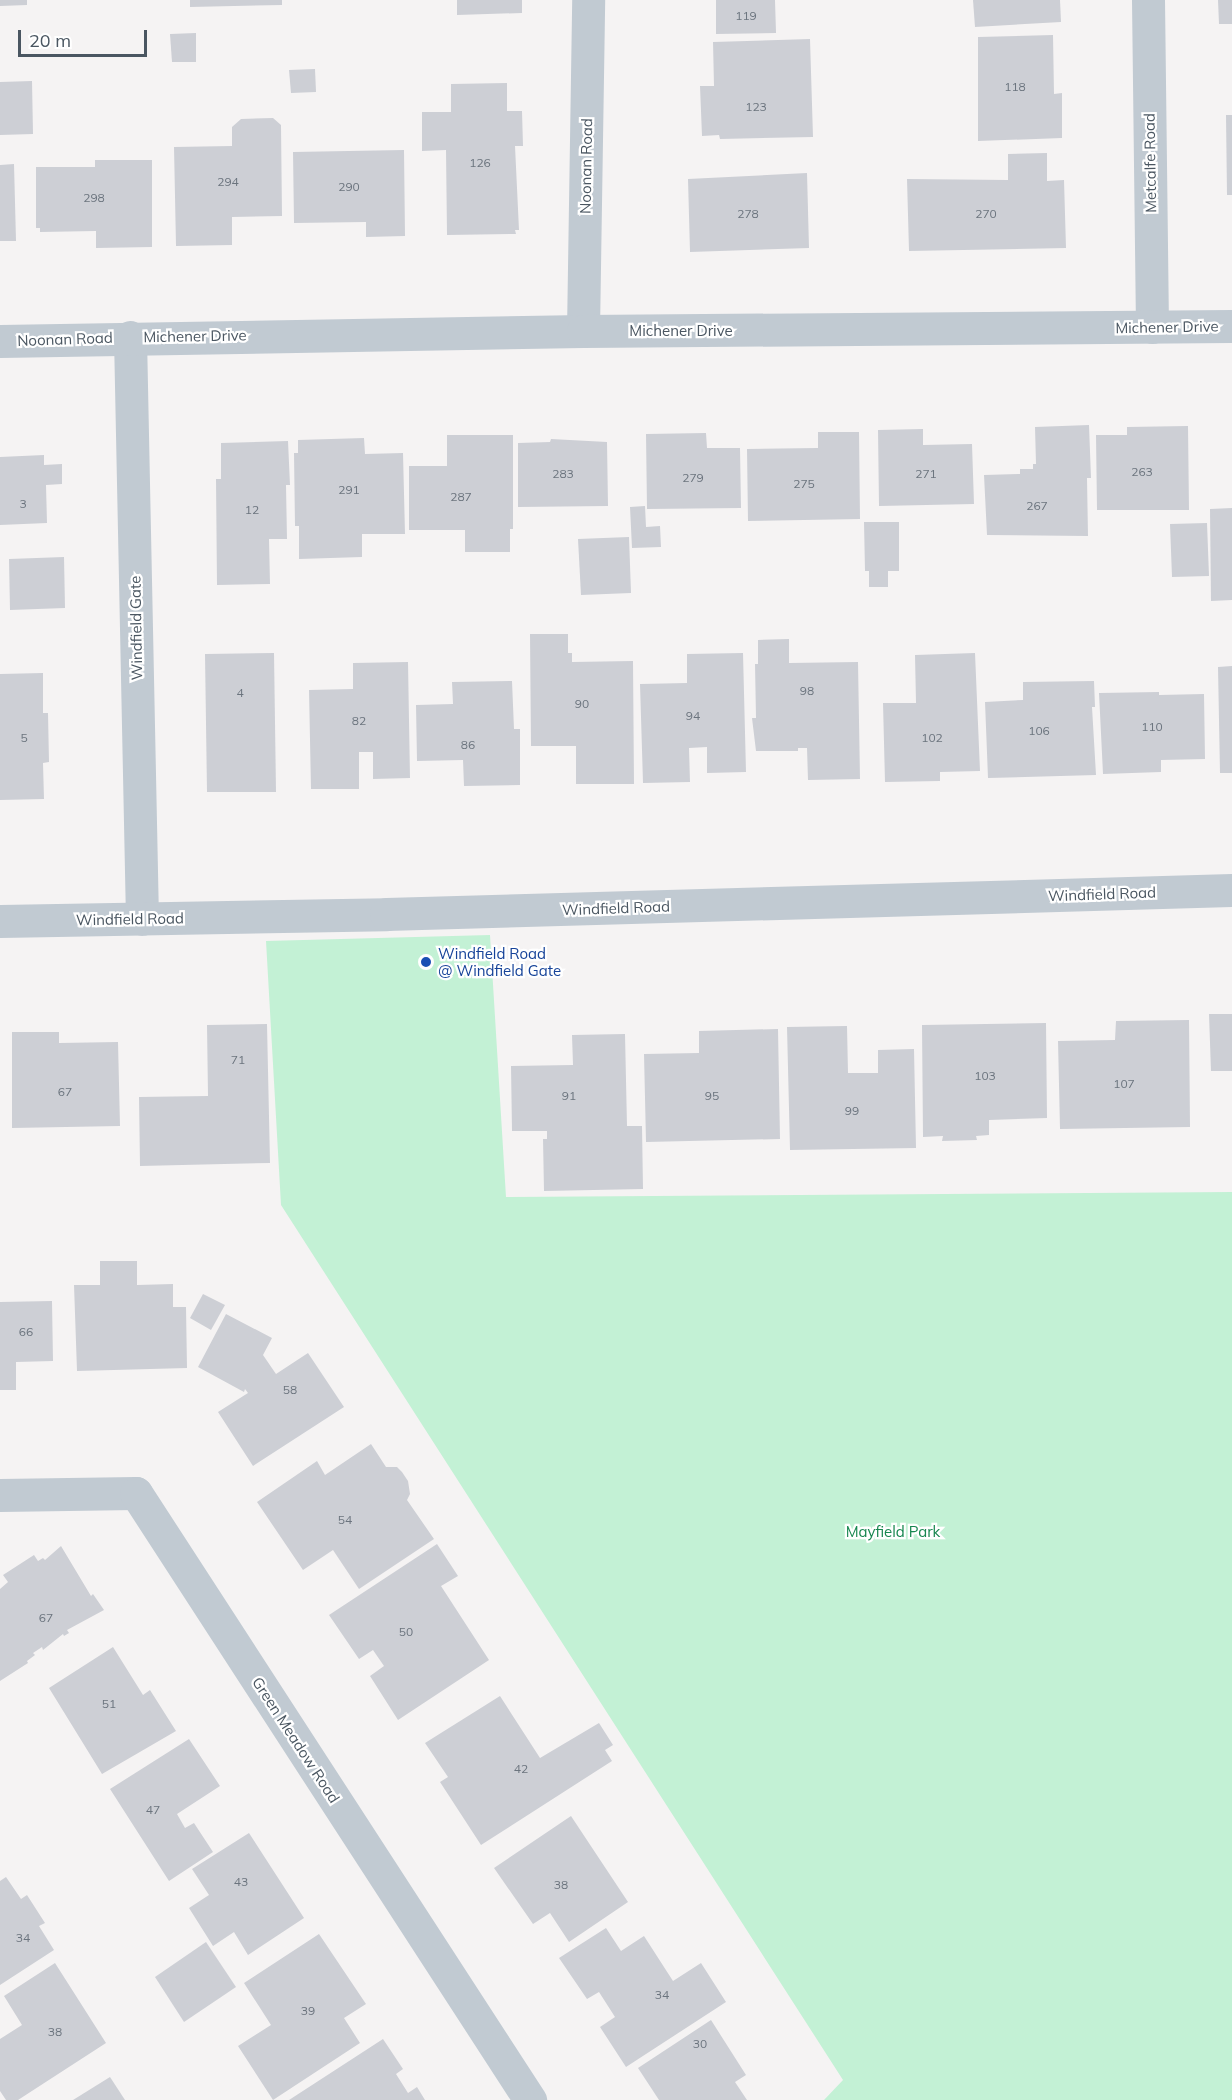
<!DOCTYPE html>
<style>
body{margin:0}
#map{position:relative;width:1232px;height:2100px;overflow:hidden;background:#f5f3f3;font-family:Mulish,sans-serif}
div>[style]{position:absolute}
.green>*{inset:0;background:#c3f1d5}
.building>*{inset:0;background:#cdcfd5}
.minor>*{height:33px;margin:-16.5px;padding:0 16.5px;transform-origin:16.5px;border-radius:16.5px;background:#c1cad2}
.dots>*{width:16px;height:16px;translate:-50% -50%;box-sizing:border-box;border:3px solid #fff;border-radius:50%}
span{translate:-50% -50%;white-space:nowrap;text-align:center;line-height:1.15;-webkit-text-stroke:4.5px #fff;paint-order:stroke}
.number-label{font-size:12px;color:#6b747e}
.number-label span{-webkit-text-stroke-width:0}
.street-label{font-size:15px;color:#4a5661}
.transit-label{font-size:15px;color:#164399}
.left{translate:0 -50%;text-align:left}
.park-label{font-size:15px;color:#17864f}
.scale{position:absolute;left:18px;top:30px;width:129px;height:27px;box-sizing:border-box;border:3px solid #4a5661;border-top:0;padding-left:8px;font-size:18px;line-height:21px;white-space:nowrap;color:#4a5661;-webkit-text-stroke:4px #fff;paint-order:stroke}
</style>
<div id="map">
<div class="green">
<div style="clip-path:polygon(490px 935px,506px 1197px,1232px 1192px,1232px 2100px,824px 2100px,843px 2080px,281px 1205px,266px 941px)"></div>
</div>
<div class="building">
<div style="clip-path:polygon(0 0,27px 0,27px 5px,0 6px)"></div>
<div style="clip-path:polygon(190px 0,282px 0,282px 5px,190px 7px)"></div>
<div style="clip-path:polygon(457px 0,522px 0,522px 13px,457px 15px)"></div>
<div style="clip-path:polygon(716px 0,775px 0,776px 33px,716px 34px)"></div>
<div style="clip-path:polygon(973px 0,1060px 0,1061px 22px,975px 27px)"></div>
<div style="clip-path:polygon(1218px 0,1232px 0,1232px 24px,1219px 24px)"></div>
<div style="clip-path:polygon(196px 33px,196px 62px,172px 62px,170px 34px)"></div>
<div style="clip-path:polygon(1053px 35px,1054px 94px,1062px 93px,1062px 138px,978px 141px,978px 37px)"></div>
<div style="clip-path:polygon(810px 39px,813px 137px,720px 139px,719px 135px,702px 136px,700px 86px,714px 86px,713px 42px)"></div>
<div style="clip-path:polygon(315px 69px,316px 92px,291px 93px,289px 70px)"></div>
<div style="clip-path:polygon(32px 81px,33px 134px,0 135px,0 82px)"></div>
<div style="clip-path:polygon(507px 83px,507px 111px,522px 111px,523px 146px,515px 146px,519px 230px,515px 230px,516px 234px,447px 235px,446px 150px,422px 151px,422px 112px,451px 112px,451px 84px)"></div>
<div style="clip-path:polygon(1226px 115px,1232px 115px,1232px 195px,1227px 195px)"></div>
<div style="clip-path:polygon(273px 118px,281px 125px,282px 216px,232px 217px,232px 245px,176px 246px,174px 147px,232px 146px,232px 127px,241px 119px)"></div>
<div style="clip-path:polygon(404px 150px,405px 236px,366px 237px,366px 222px,294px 223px,293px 152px)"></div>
<div style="clip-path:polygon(1047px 153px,1047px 181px,1064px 180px,1066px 248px,909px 251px,907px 179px,1008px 180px,1008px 154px)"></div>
<div style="clip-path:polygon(95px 160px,152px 160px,152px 247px,96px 248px,96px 231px,40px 232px,40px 228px,36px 228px,36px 167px,95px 167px)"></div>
<div style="clip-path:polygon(14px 164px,16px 241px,0 241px,0 165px)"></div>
<div style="clip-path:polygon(807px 173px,809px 248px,690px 252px,688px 179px)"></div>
<div style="clip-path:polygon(1089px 425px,1091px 478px,1087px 478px,1088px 536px,987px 535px,984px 475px,1020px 474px,1020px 469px,1033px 469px,1033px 464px,1036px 464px,1035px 427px)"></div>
<div style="clip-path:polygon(1188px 426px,1189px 510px,1097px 510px,1096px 435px,1127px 435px,1127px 427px)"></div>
<div style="clip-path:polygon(923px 429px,923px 445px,972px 444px,974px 504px,879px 506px,878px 430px)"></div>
<div style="clip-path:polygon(818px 432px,859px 432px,860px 519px,748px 521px,747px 449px,818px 448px)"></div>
<div style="clip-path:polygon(706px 433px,707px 448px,740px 448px,741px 508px,647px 509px,646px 434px)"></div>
<div style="clip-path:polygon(447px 435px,513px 435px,513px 529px,510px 529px,510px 552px,465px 552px,465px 530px,409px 530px,409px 466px,447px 466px)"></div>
<div style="clip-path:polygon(364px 438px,365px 454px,403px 453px,405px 534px,362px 534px,362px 557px,299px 559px,299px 526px,295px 526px,294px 453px,298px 453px,298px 440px)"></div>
<div style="clip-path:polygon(551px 439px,607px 442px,608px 506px,518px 507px,518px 443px,550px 442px)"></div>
<div style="clip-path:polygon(288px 441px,290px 485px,286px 485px,287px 539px,269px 539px,270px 584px,217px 585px,216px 479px,221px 479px,221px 443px)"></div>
<div style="clip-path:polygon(44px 455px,44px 465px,62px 464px,62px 484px,46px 485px,47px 523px,0 525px,0 457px)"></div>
<div style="clip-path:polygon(645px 506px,646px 527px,660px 526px,661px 547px,632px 548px,630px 507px)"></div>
<div style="clip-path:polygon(1232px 508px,1232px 600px,1211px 601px,1210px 509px)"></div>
<div style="clip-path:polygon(864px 522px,899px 522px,899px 571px,888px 571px,888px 587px,869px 587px,869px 571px,865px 571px)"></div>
<div style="clip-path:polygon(1207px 523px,1209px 576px,1172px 577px,1170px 524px)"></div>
<div style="clip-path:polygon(629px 537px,631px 593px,581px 595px,578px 539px)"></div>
<div style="clip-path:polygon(64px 557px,65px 608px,10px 610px,9px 559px)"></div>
<div style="clip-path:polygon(530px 634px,568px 634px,568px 653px,572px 653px,572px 662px,633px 661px,634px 784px,576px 784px,576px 746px,531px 746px)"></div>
<div style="clip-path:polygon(789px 639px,789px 663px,858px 662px,860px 779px,808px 780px,807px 748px,798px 748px,798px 751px,756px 751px,752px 718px,756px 718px,755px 664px,758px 664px,758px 640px)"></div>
<div style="clip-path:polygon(274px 653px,276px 792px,207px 792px,205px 654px)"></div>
<div style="clip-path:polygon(743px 653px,746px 772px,707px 773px,707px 747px,689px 748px,690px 782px,643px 783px,640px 684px,687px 683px,687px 654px)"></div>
<div style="clip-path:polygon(975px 653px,980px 771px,940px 772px,940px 781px,885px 782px,883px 703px,916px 703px,915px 655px)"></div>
<div style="clip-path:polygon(408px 662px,410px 778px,373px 779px,373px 752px,359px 752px,359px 789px,311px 789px,309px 690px,353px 689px,353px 663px)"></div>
<div style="clip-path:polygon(1232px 666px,1232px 773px,1220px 773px,1218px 667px)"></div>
<div style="clip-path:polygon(43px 673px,43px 713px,48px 713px,49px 762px,43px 763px,44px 799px,0 800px,0 674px)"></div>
<div style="clip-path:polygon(512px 681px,514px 729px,520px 729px,520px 785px,464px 786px,463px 760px,417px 761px,416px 705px,453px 704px,452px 682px)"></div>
<div style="clip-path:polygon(1094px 681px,1095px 707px,1092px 707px,1096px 775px,988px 778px,985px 702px,1023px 700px,1023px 682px)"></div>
<div style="clip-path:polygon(1159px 692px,1159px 695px,1204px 694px,1205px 759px,1161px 760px,1161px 772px,1103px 774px,1099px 693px)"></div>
<div style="clip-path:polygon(1209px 1014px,1232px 1014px,1232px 1071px,1211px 1071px)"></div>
<div style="clip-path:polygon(1189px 1020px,1190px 1127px,1060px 1129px,1058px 1041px,1115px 1040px,1116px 1021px)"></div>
<div style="clip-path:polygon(1046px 1023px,1047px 1118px,989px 1120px,989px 1135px,976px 1136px,977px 1140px,942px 1141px,943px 1136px,923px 1137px,922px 1025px)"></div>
<div style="clip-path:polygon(267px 1024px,270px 1163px,140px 1166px,139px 1097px,208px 1096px,207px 1025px)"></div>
<div style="clip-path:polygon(847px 1026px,848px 1073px,878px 1073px,878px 1050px,914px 1049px,916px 1148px,790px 1150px,787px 1027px)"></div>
<div style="clip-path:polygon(778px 1029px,780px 1139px,646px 1142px,644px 1054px,699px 1053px,699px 1031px)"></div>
<div style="clip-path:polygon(12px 1032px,59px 1032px,59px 1043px,118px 1042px,120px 1126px,12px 1128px)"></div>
<div style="clip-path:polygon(625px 1034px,627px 1126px,642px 1126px,643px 1189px,544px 1191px,543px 1139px,547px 1139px,547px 1131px,512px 1131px,511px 1066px,573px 1065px,572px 1035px)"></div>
<div style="clip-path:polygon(100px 1261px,137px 1261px,137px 1285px,173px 1284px,173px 1307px,186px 1307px,187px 1368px,77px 1371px,74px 1285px,100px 1285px)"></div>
<div style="clip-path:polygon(203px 1294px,225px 1305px,211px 1330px,190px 1318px)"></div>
<div style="clip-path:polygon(52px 1301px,53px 1361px,16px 1362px,16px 1390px,0 1390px,0 1302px)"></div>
<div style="clip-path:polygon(226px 1314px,272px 1338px,263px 1355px,276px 1374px,308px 1353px,344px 1407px,253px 1466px,218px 1412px,248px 1393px,245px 1389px,244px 1392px,198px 1367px)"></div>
<div style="clip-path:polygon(371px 1444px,386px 1467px,397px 1467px,402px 1472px,408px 1481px,410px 1494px,407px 1500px,434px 1539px,359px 1589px,333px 1550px,303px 1570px,257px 1502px,317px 1461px,325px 1475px)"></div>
<div style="clip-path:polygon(437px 1544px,458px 1576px,441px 1586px,489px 1660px,398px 1720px,370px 1676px,384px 1666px,373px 1650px,359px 1659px,329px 1615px)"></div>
<div style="clip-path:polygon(61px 1546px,91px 1596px,93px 1594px,104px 1610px,67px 1630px,69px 1633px,64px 1636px,63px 1634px,43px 1650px,42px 1647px,33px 1653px,35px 1655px,27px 1661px,28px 1663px,0 1681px,0 1589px,8px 1582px,3px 1575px,34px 1555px,38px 1561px,43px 1558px,45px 1560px)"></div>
<div style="clip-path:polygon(113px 1647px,143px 1695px,150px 1690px,176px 1731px,102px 1774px,49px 1688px)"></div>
<div style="clip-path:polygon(500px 1696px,540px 1758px,599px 1723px,613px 1745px,605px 1750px,612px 1761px,481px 1845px,440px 1782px,448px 1777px,425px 1743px)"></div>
<div style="clip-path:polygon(189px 1739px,220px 1786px,177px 1814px,185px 1828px,194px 1823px,213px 1852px,169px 1881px,110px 1789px)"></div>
<div style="clip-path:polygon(571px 1816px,628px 1902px,569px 1942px,550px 1913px,533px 1924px,494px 1868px)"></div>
<div style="clip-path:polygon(249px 1833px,304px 1918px,248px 1955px,234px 1932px,213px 1946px,189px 1908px,209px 1895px,192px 1869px)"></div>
<div style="clip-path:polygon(6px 1877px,21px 1899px,27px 1895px,45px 1923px,39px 1926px,54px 1950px,0 1985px,0 1881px)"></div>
<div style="clip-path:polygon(606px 1928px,621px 1951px,644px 1936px,673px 1981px,701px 1963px,726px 2002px,626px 2067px,600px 2027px,615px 2017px,599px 1992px,587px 1999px,559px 1958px)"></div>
<div style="clip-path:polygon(319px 1934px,366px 2004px,344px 2018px,360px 2043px,273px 2100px,238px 2046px,271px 2025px,244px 1983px)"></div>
<div style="clip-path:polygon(206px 1942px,236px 1987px,184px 2022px,155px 1977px)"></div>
<div style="clip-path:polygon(55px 1963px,106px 2043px,18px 2100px,6px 2100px,0 2091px,0 2039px,22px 2025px,4px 1996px)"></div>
<div style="clip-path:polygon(711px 2020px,746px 2075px,735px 2082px,747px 2100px,659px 2100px,638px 2068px)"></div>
<div style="clip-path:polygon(383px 2039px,403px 2069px,396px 2074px,408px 2093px,417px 2087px,425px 2100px,289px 2100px)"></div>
<div style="clip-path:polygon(110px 2077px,125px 2100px,73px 2100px)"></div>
</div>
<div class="minor">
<div style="left:1148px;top:0;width:327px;rotate:89.3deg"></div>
<div style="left:583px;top:331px;width:331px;rotate:-89.1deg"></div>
<div style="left:130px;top:337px;width:582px;rotate:88.82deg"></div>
<div style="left:0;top:341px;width:583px;rotate:-0.98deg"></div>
<div style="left:583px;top:331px;width:649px;rotate:-0.44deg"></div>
<div style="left:0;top:921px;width:386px;rotate:-1deg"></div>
<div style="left:386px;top:914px;width:846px;rotate:-1.62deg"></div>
<div style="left:0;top:1495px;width:136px;rotate:-0.8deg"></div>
<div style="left:136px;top:1493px;width:724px;rotate:57.01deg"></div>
</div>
<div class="dots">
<div style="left:426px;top:962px;background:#1a4fb4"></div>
</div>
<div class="number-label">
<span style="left:746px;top:16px">119</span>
<span style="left:1015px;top:87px">118</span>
<span style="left:756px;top:107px">123</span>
<span style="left:480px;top:163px">126</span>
<span style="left:228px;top:182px">294</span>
<span style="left:349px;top:187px">290</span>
<span style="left:94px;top:198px">298</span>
<span style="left:748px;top:214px">278</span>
<span style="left:986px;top:214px">270</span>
<span style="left:1142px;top:472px">263</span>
<span style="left:563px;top:474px">283</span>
<span style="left:926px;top:474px">271</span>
<span style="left:693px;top:478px">279</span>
<span style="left:804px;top:484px">275</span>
<span style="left:349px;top:490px">291</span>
<span style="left:461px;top:497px">287</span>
<span style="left:23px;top:504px">3</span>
<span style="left:1037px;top:506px">267</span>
<span style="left:252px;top:510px">12</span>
<span style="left:807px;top:691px">98</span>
<span style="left:240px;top:693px">4</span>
<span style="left:582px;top:704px">90</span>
<span style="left:693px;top:716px">94</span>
<span style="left:359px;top:721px">82</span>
<span style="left:1152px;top:727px">110</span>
<span style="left:1039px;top:731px">106</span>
<span style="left:24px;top:738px">5</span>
<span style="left:932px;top:738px">102</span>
<span style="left:468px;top:745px">86</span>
<span style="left:238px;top:1060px">71</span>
<span style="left:985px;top:1076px">103</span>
<span style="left:1124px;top:1084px">107</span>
<span style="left:65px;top:1092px">67</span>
<span style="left:569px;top:1096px">91</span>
<span style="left:712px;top:1096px">95</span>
<span style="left:852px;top:1111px">99</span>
<span style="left:26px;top:1332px">66</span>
<span style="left:290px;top:1390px">58</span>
<span style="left:345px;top:1520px">54</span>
<span style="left:46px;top:1618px">67</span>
<span style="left:406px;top:1632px">50</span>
<span style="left:109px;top:1704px">51</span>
<span style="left:521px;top:1769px">42</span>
<span style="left:153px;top:1810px">47</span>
<span style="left:241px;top:1882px">43</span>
<span style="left:561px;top:1885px">38</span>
<span style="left:23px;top:1938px">34</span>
<span style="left:662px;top:1995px">34</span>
<span style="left:308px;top:2011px">39</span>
<span style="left:55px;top:2032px">38</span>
<span style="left:700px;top:2044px">30</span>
</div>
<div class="street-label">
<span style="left:1150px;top:163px;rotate:-91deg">Metcalfe Road</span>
<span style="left:586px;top:166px;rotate:-89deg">Noonan Road</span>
<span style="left:1167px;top:327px;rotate:-1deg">Michener Drive</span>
<span style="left:681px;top:331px">Michener Drive</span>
<span style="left:195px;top:336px;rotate:-1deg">Michener Drive</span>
<span style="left:65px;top:339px;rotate:-2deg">Noonan Road</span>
<span style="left:136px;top:628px;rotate:-91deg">Windfield Gate</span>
<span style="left:1102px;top:894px;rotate:-2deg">Windfield Road</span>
<span style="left:616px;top:908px;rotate:-2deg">Windfield Road</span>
<span style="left:130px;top:919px;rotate:-1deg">Windfield Road</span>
<span style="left:296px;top:1740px;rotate:57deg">Green Meadow Road</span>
</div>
<div class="transit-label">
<span class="left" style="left:438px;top:962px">Windfield Road<br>@ Windfield Gate</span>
</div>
<div class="park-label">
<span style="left:893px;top:1532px">Mayfield Park</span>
</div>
<div class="scale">20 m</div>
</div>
